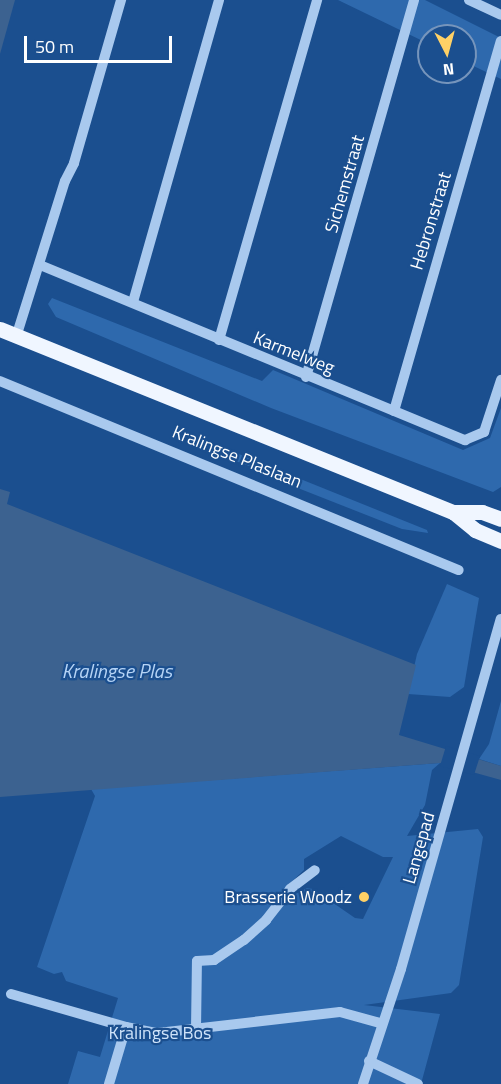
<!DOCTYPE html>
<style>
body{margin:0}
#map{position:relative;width:501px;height:1084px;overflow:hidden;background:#1b4f8f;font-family:"Titillium Web",sans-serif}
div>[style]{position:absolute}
.green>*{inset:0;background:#2e69ad}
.water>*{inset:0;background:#3c6290}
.pier>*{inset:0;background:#1b4f8f}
.minor>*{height:10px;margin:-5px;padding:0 5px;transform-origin:5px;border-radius:5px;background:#a9c9ee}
.major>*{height:15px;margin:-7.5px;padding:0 7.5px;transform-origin:7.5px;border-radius:7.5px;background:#f0f6ff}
.dots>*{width:16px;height:16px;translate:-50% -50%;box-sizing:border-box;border:3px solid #1b4f8f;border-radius:50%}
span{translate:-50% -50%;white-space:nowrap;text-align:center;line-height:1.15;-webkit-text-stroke:4.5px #1b4f8f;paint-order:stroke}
.street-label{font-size:18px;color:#fff}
.poi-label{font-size:18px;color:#fff}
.right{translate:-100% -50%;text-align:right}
.park-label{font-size:18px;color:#cfe3fa}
.water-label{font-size:20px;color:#b5d3f5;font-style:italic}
.north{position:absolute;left:417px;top:24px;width:60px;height:60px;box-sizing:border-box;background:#1b4f8f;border:2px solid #7695bc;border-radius:50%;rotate:174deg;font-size:16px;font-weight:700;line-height:24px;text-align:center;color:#fff}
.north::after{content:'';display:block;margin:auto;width:21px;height:27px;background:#ffd166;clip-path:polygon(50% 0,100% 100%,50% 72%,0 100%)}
.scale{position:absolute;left:24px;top:36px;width:148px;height:27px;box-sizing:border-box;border:3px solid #fff;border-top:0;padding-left:8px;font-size:18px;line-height:21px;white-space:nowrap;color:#fff;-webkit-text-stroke:4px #1b4f8f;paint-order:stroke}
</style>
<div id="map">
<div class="green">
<div style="clip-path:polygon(338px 0,425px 0,501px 38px,501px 79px,465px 62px,465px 36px,429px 36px,429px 44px)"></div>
<div style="clip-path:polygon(52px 298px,262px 381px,273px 370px,463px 450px,490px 438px,501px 408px,501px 487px,493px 492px,271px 408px,56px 317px,48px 304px)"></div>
<div style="clip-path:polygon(214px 444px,268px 466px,268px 473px,211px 452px)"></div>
<div style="clip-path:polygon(283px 472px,427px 530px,428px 533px,402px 529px,280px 481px,277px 477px)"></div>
<div style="clip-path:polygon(447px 584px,479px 598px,464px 687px,450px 697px,408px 694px,417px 654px)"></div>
<div style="clip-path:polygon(501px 701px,501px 766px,479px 759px,489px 744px)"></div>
<div style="clip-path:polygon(evenodd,440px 763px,432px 770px,425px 805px,407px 836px,478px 829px,483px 837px,459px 985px,451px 993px,364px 1005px,440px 1014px,421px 1084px,68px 1084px,78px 1051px,100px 1057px,118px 998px,66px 981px,62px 972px,54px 974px,37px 967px,95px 796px,91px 789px,440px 763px,341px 836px,383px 857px,393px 857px,363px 919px,355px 918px,313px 889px,307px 888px,288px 898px,286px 887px,304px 870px,304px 859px,341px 836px)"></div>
</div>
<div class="water">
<div style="clip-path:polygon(0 0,15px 0,0 54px)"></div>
<div style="clip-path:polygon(0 489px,10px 492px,7px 504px,416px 665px,399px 735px,501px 766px,501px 780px,440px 763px,0 797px)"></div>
</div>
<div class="pier">
<div style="clip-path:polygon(446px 746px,480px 756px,474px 775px,440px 766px)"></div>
</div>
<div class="minor">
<div style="left:469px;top:0;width:35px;rotate:25deg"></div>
<div style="left:40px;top:265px;width:460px;rotate:22.4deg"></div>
<div style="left:465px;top:440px;width:21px;rotate:-23deg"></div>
<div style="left:484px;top:432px;width:55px;rotate:-71.9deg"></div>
<div style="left:133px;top:302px;width:314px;rotate:-74.1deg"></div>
<div style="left:17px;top:334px;width:160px;rotate:-72.6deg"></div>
<div style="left:65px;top:181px;width:20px;rotate:-63deg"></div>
<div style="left:74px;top:163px;width:170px;rotate:-73.9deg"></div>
<div style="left:219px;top:340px;width:354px;rotate:-73.9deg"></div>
<div style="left:306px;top:377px;width:392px;rotate:-74deg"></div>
<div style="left:0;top:381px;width:496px;rotate:22.4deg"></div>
<div style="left:394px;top:411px;width:385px;rotate:-73.9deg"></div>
<div style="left:11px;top:994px;width:120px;rotate:16deg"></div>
<div style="left:196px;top:1029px;width:68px;rotate:-89.2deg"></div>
<div style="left:197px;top:961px;width:17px;rotate:-3deg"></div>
<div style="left:214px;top:960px;width:36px;rotate:-34deg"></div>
<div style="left:244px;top:940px;width:30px;rotate:-42deg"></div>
<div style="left:266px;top:920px;width:39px;rotate:-52deg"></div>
<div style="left:290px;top:889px;width:31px;rotate:-37deg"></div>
<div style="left:369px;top:1061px;width:54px;rotate:25.1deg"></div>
<div style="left:109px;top:1084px;width:59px;rotate:-73.4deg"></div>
<div style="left:126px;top:1027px;width:33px;rotate:11deg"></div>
<div style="left:158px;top:1033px;width:183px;rotate:-6.6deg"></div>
<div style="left:340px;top:1012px;width:41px;rotate:15.4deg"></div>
<div style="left:363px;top:1084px;width:121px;rotate:-71.7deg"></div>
<div style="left:401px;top:969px;width:364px;rotate:-74.1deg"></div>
</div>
<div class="major">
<div style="left:0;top:329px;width:489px;rotate:22deg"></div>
<div style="left:453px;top:512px;width:28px;rotate:39deg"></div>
<div style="left:475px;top:530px;width:28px;rotate:23deg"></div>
<div style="left:453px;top:512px;width:29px"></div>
<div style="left:482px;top:512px;width:20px;rotate:20deg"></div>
</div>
<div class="dots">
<div style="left:364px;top:897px;background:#ffd166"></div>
</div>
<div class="street-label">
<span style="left:345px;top:184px;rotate:-74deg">Sichemstraat</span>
<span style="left:431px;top:221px;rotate:-73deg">Hebronstraat</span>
<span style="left:294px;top:353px;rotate:22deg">Karmelweg</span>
<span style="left:237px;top:457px;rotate:22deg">Kralingse Plaslaan</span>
<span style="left:419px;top:848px;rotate:-74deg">Langepad</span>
</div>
<div class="poi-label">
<span class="right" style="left:352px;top:897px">Brasserie Woodz</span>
</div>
<div class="park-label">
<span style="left:160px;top:1033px">Kralingse Bos</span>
</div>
<div class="water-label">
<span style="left:117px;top:670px">Kralingse Plas</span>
</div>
<div class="north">N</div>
<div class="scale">50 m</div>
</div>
